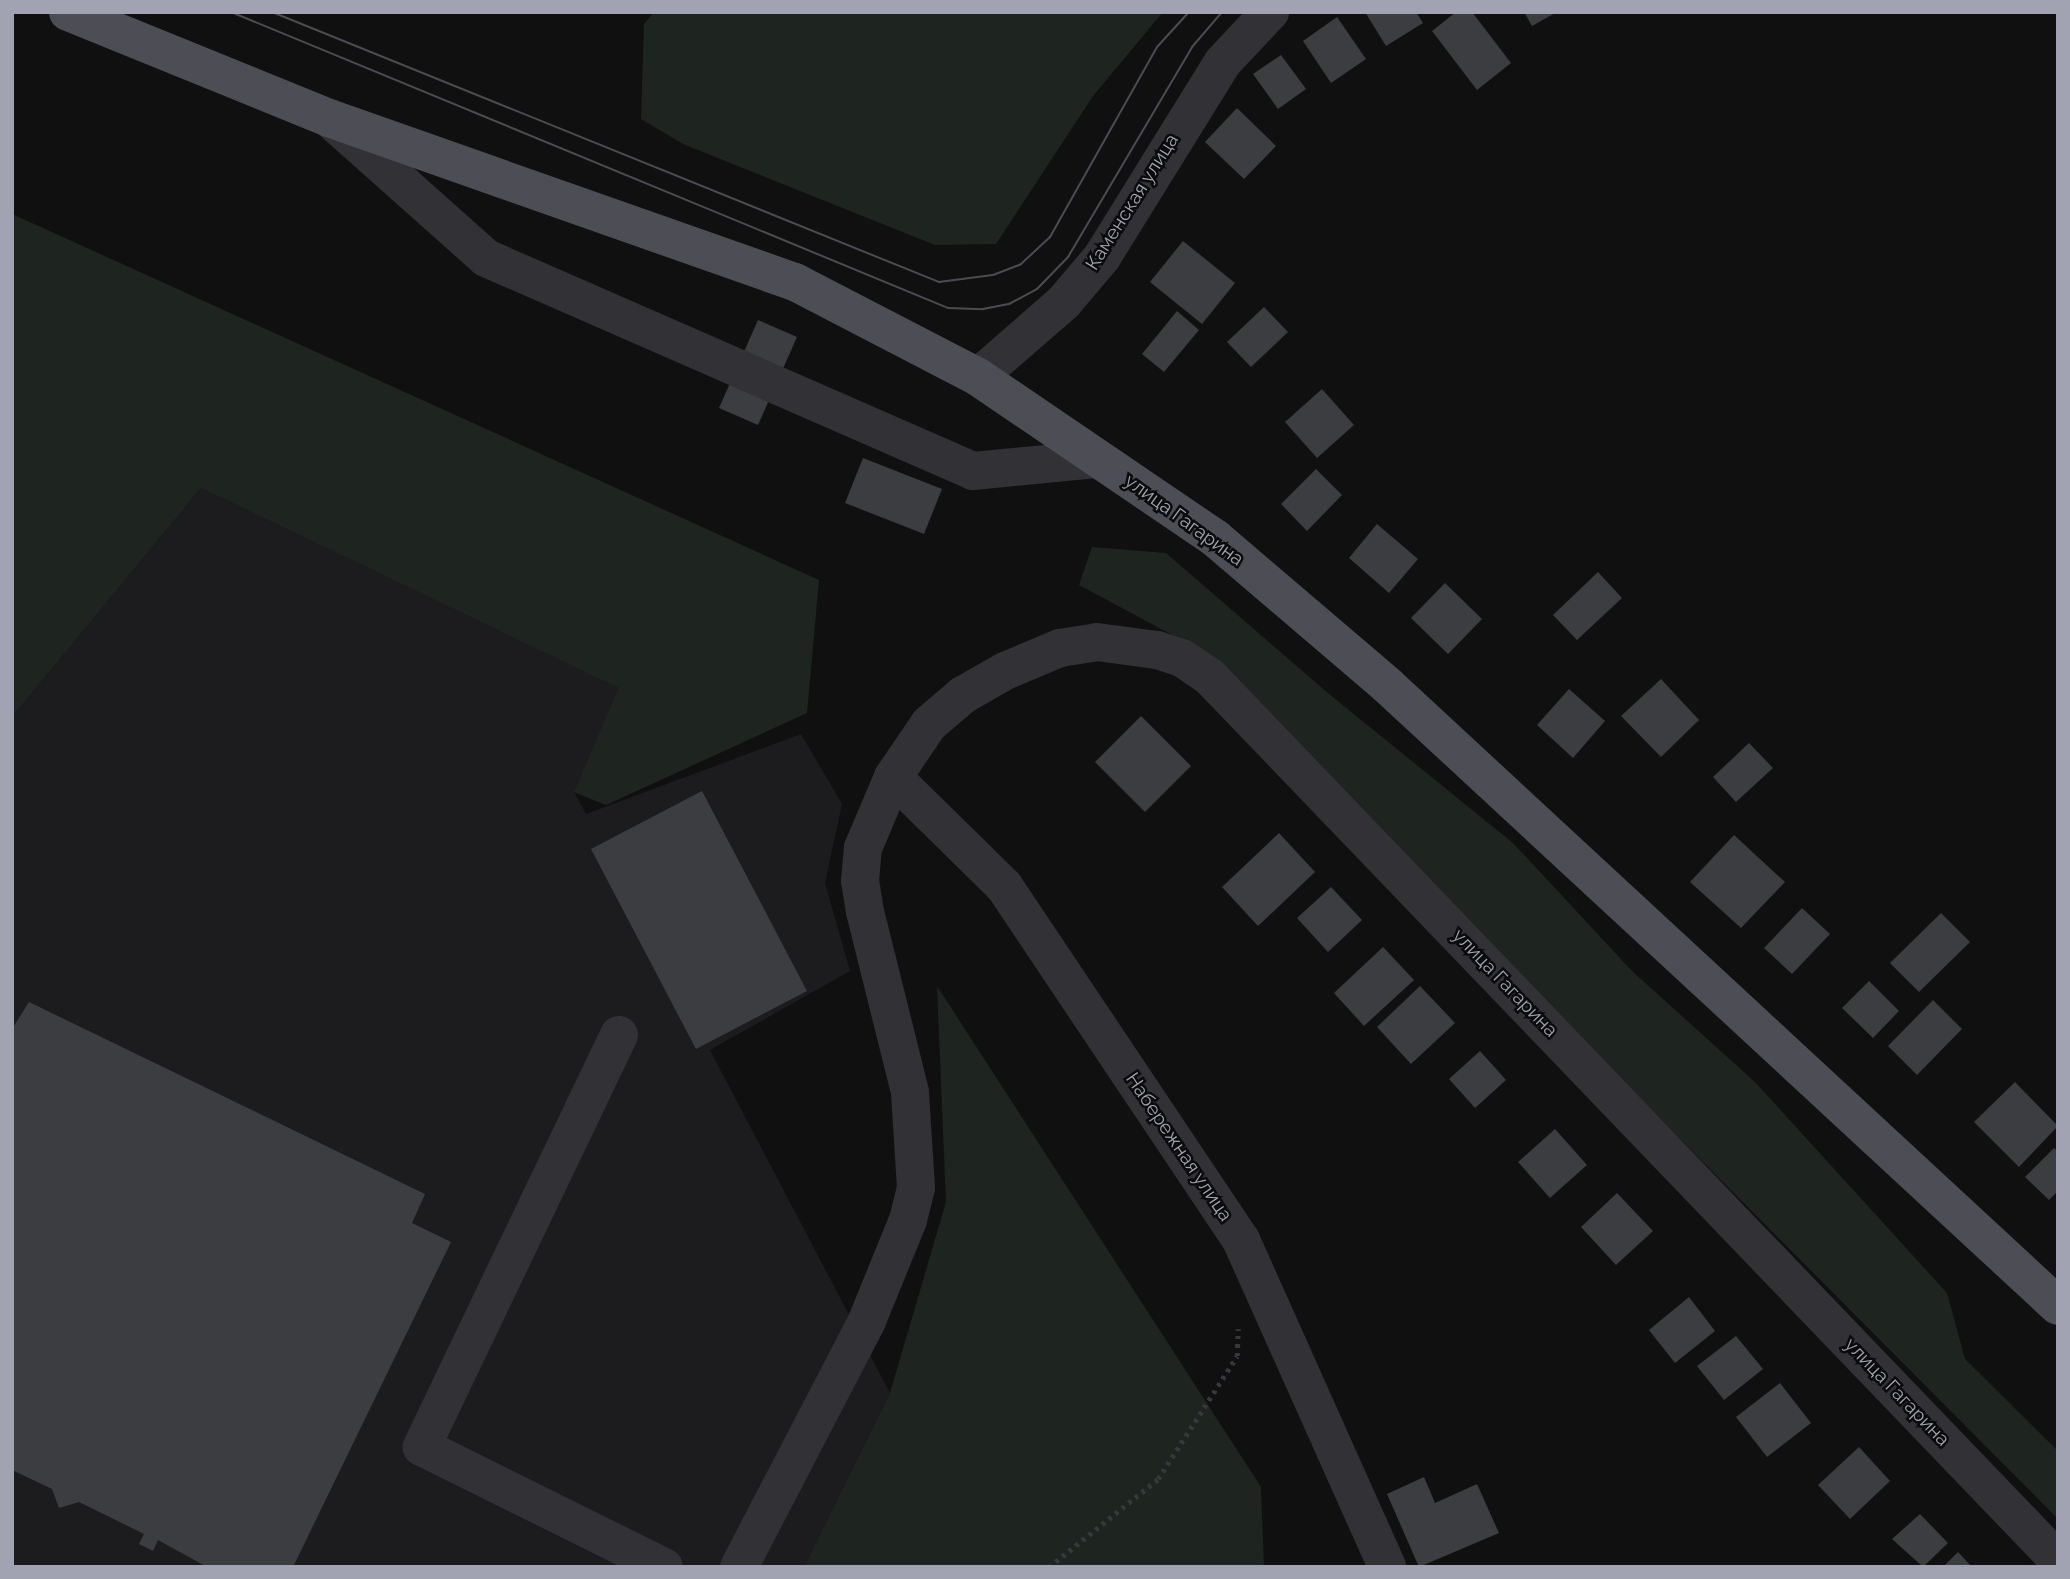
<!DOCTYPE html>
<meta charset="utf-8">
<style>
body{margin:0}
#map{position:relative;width:2070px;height:1579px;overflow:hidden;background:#101011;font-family:Raleway,sans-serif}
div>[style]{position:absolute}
.built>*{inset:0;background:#1c1c1e}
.green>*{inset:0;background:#1e2520}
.building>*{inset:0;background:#3c3d41}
.path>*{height:4.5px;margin-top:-2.25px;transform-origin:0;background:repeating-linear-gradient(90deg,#37373d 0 3.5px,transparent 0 8.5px)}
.minor>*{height:38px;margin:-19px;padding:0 19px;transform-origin:19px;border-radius:19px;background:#313136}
.major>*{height:38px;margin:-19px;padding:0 19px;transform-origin:19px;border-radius:19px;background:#4d4d55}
.tram>*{height:2px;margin:-1px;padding:0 1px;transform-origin:1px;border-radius:1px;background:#4b4c53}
span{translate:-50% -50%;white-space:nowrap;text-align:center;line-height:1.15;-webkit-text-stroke:5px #0b0b0c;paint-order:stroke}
.street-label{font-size:19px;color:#a1a3b2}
.frame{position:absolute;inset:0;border:14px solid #a1a3b2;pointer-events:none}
</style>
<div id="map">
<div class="built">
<div style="clip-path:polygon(201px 488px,620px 688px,574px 792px,586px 814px,801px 734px,842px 804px,825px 883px,850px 971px,710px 1050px,890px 1393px,804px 1567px,12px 1567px,12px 717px)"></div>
</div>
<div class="green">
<div style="clip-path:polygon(654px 12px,1163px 12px,1093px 96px,996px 244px,935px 245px,683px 144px,641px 119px,644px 24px)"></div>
<div style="clip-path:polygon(12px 214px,819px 580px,807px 713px,606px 805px,574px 792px,619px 688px,201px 488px,12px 717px)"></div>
<div style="clip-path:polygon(1092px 547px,1166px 553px,1329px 694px,1513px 843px,1632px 971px,1756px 1083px,1947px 1293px,1965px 1359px,2058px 1451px,2058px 1519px,1527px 985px,1204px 652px,1079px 585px)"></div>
<div style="clip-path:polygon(937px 986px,1261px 1487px,1264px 1567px,804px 1567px,890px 1393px,946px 1202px)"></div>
</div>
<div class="building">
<div style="clip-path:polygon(1365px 12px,1416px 12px,1423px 23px,1386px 46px)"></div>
<div style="clip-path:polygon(1456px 12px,1472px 12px,1511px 63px,1477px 90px,1432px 31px)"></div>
<div style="clip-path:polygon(1524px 12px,1557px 12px,1532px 26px)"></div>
<div style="clip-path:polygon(1337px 17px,1366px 59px,1331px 83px,1303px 41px)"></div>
<div style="clip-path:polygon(1281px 55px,1306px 89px,1278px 109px,1253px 74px)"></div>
<div style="clip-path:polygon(1237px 108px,1276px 146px,1244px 179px,1205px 142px)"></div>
<div style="clip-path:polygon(1183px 241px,1235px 283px,1202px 324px,1150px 282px)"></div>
<div style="clip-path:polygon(1264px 307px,1288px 332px,1251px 367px,1227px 342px)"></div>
<div style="clip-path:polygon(1177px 311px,1199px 330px,1164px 372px,1142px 354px)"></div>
<div style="clip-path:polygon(758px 320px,797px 337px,758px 425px,719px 408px)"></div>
<div style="clip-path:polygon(1322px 389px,1354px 425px,1317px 458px,1285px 422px)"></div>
<div style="clip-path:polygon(863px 458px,942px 489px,924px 534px,845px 503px)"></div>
<div style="clip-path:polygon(1316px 469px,1342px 495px,1307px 531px,1281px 504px)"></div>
<div style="clip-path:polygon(1377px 524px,1418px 559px,1389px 593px,1349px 558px)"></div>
<div style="clip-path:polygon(1598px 572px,1622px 598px,1577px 640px,1553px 615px)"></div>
<div style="clip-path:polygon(1445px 583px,1482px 619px,1448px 654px,1411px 618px)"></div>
<div style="clip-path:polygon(1661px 679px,1699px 720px,1661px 757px,1621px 716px)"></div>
<div style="clip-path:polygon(1569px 689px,1605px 721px,1573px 758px,1537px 725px)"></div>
<div style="clip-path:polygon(1141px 716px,1191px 766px,1145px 812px,1095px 762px)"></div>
<div style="clip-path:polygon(1749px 743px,1773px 768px,1736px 802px,1713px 777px)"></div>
<div style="clip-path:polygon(702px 791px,807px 991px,696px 1049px,591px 849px)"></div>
<div style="clip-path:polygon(1279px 833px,1315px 872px,1258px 926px,1222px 887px)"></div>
<div style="clip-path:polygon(1734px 835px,1785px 882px,1741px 928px,1690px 882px)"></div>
<div style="clip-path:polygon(1331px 887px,1362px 920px,1328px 952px,1297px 918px)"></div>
<div style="clip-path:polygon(1802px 908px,1830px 934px,1792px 974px,1764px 948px)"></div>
<div style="clip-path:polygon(1941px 913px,1970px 942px,1919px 992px,1890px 963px)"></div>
<div style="clip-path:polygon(1383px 947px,1414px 980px,1364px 1026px,1334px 993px)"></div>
<div style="clip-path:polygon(1869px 981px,1899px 1011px,1873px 1038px,1842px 1008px)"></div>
<div style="clip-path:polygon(1420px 986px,1455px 1023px,1411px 1064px,1377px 1027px)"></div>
<div style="clip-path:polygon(1933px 1000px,1962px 1029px,1917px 1075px,1888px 1046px)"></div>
<div style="clip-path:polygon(29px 1002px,425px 1194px,412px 1223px,451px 1242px,293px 1567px,207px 1567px,158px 1540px,153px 1551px,139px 1544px,144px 1534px,79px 1502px,59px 1508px,52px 1489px,12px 1470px,12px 1029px)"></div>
<div style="clip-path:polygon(1480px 1051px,1506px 1080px,1475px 1108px,1449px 1079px)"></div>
<div style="clip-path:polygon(2015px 1082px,2058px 1126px,2019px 1167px,1974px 1122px)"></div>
<div style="clip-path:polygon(1555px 1129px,1587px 1165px,1550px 1198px,1518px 1162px)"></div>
<div style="clip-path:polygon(2054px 1148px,2058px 1152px,2058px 1191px,2049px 1200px,2025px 1177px)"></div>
<div style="clip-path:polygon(1617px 1193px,1653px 1231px,1616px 1265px,1581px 1227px)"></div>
<div style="clip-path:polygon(1689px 1297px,1715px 1331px,1675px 1363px,1649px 1330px)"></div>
<div style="clip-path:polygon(1736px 1336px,1763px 1369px,1724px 1400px,1697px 1366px)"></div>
<div style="clip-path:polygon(1780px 1383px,1811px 1423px,1767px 1457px,1736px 1417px)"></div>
<div style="clip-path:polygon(1859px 1447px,1890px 1481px,1850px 1519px,1818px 1485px)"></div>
<div style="clip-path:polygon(1424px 1477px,1435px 1503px,1477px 1484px,1499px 1533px,1419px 1567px,1387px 1494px)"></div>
<div style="clip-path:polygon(1920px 1514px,1948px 1543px,1923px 1567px,1892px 1539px)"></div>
<div style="clip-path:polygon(1958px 1552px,1972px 1567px,1943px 1567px)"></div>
</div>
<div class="path">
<div style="left:1049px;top:1567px;width:140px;rotate:-38.9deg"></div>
<div style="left:1158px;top:1479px;width:146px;rotate:-57.3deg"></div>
<div style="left:1237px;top:1356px;width:27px;rotate:-88deg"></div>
</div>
<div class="minor">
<div style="left:329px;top:118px;width:210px;rotate:41.7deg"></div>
<div style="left:486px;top:258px;width:532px;rotate:23.62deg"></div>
<div style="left:973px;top:471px;width:126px;rotate:-5.5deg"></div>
<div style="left:978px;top:377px;width:114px;rotate:-41.1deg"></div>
<div style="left:1064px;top:302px;width:59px;rotate:-49.8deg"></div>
<div style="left:1102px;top:257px;width:229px;rotate:-58.2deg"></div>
<div style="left:1223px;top:62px;width:69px;rotate:-46.8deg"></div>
<div style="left:893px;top:777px;width:156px;rotate:44.5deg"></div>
<div style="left:1004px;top:886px;width:426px;rotate:56.2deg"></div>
<div style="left:1241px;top:1240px;width:358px;rotate:65.9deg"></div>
<div style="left:619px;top:1035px;width:457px;rotate:115.6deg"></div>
<div style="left:422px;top:1447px;width:270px;rotate:26.4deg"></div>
<div style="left:739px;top:1567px;width:275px;rotate:-62.5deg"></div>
<div style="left:866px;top:1323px;width:111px;rotate:-67.8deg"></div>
<div style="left:908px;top:1220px;width:33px;rotate:-76deg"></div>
<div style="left:916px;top:1188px;width:96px;rotate:-93.6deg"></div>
<div style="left:910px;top:1092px;width:186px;rotate:-104deg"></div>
<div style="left:865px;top:912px;width:31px;rotate:-99deg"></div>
<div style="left:860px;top:881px;width:33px;rotate:-85deg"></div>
<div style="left:863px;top:848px;width:77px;rotate:-67.1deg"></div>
<div style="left:893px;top:777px;width:64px;rotate:-55.8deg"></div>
<div style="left:929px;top:724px;width:45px;rotate:-40.5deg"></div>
<div style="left:963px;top:695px;width:48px;rotate:-29.7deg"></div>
<div style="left:1005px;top:671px;width:60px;rotate:-22.7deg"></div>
<div style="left:1060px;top:648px;width:37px;rotate:-9deg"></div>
<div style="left:1097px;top:642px;width:61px;rotate:7.6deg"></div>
<div style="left:1157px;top:650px;width:26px;rotate:18deg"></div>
<div style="left:1182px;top:658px;width:32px;rotate:34deg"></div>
<div style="left:1209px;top:676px;width:1226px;rotate:46.16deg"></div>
</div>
<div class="major">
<div style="left:68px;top:12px;width:282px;rotate:22.1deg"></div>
<div style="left:329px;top:118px;width:494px;rotate:19.4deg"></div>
<div style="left:795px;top:282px;width:206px;rotate:27.4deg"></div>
<div style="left:978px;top:377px;width:287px;rotate:34.2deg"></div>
<div style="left:1215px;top:538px;width:226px;rotate:40.5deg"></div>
<div style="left:1387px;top:685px;width:914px;rotate:42.78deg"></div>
</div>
<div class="tram">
<div style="left:231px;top:12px;width:776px;rotate:22.43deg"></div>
<div style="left:948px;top:308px;width:35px;rotate:2deg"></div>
<div style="left:983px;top:309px;width:26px;rotate:-11deg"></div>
<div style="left:1009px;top:304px;width:32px;rotate:-28deg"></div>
<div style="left:1037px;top:289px;width:45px;rotate:-45.9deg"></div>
<div style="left:1068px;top:257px;width:244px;rotate:-59.4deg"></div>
<div style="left:1192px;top:47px;width:46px;rotate:-49.4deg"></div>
<div style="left:272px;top:12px;width:720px;rotate:22.04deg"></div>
<div style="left:939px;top:282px;width:54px;rotate:-7.4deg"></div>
<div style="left:993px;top:275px;width:30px;rotate:-21deg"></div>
<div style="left:1021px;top:264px;width:40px;rotate:-43deg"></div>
<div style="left:1050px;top:237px;width:218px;rotate:-60.6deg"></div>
<div style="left:1157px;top:47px;width:47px;rotate:-47.6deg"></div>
</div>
<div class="street-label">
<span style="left:1132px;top:202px;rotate:-58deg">Каменская улица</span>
<span style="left:1184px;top:520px;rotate:36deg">улица Гагарина</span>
<span style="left:1505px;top:983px;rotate:46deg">улица Гагарина</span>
<span style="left:1179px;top:1147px;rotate:56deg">Набережная улица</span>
<span style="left:1897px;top:1392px;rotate:46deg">улица Гагарина</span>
</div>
<div class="frame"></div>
</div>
